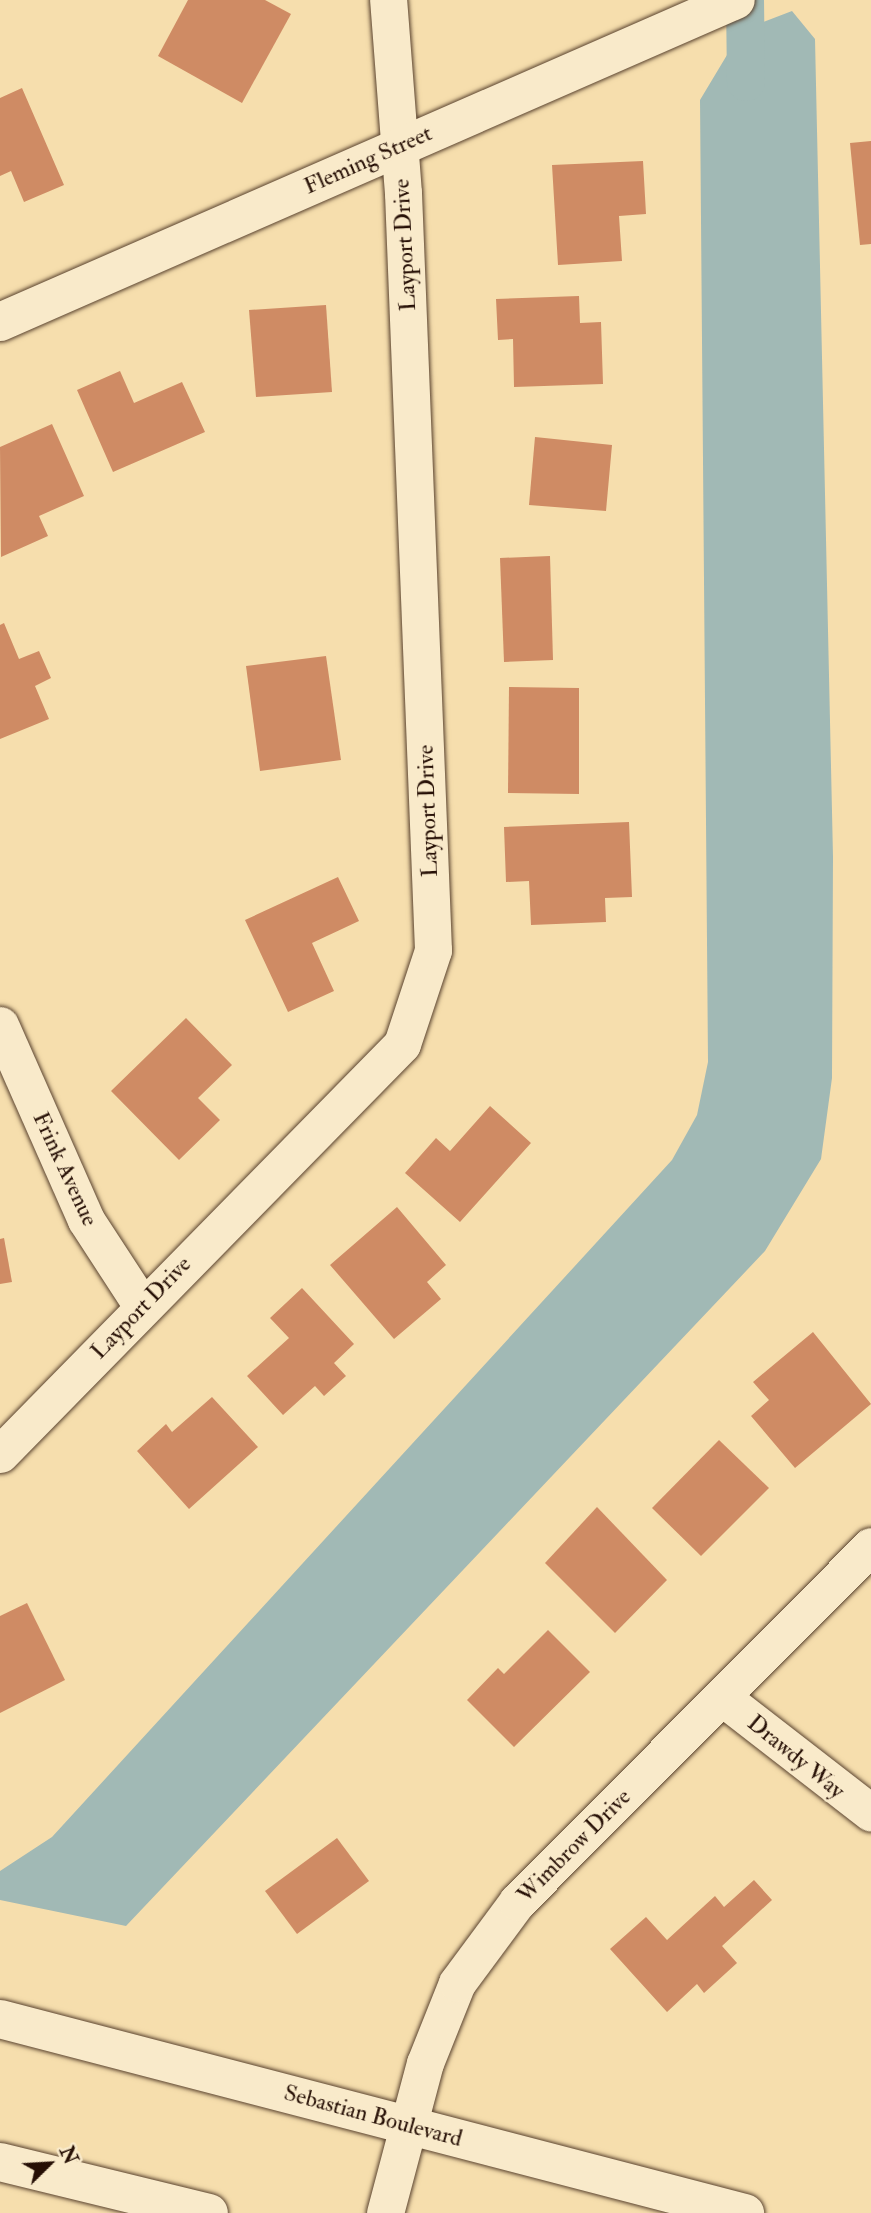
<!DOCTYPE html>
<style>
body{margin:0}
#map{position:relative;width:871px;height:2213px;overflow:hidden;background:#f6dead;font-family:"IM FELL Double Pica",serif}
div>[style]{position:absolute}
.water>*{inset:0;background:#a1b9b5}
.canal>*{height:38px;margin:-19px;padding:0 19px;transform-origin:19px;border-radius:19px;background:#a1b9b5}
.building>*{inset:0;background:#cf8b64}
.roads{filter:drop-shadow(0 0 2px #5a432f) drop-shadow(0 0 2px #5a432f)}
.minor>*{height:37px;margin:-18.5px;padding:0 18.5px;transform-origin:18.5px;border-radius:18.5px;background:#f9eaca}
.tertiary>*{height:38px;margin:-19px;padding:0 19px;transform-origin:19px;border-radius:19px;background:#f9eaca}
.secondary>*{height:38px;margin:-19px;padding:0 19px;transform-origin:19px;border-radius:19px;background:#f9eaca}
span{translate:-50% -50%;white-space:nowrap;text-align:center;line-height:1.15;-webkit-text-stroke:5px #f9eaca;paint-order:stroke}
.street-label{font-size:23px;color:#260f05}
.north{position:absolute;left:14px;top:2129px;width:70px;height:70px;-webkit-text-stroke:5px #f9eaca;paint-order:stroke;rotate:66deg;font-size:19px;font-weight:700;line-height:28px;text-align:center;color:#260f05}
.north::after{content:'';display:block;margin:auto;width:24px;height:32px;background:#260f05;clip-path:polygon(50% 0,100% 100%,50% 72%,0 100%)}
</style>
<div id="map">
<div class="water">
<div style="clip-path:polygon(792px 11px,815px 39px,833px 857px,832px 1078px,821px 1159px,765px 1251px,126px 1926px,0 1900px,0 1871px,52px 1837px,672px 1160px,697px 1115px,708px 1062px,700px 100px,742px 30px)"></div>
</div>
<div class="canal">
<div style="left:745px;top:0;width:82px;rotate:89.3deg"></div>
</div>
<div class="building">
<div style="clip-path:polygon(188px 0,265px 0,291px 14px,242px 103px,158px 56px)"></div>
<div style="clip-path:polygon(22px 88px,64px 185px,24px 202px,11px 171px,0 176px,0 98px)"></div>
<div style="clip-path:polygon(871px 141px,871px 244px,860px 245px,850px 143px)"></div>
<div style="clip-path:polygon(643px 161px,646px 214px,619px 216px,622px 261px,558px 265px,552px 165px)"></div>
<div style="clip-path:polygon(579px 296px,580px 323px,601px 322px,603px 384px,514px 387px,513px 339px,498px 340px,496px 299px)"></div>
<div style="clip-path:polygon(326px 305px,332px 392px,256px 397px,249px 310px)"></div>
<div style="clip-path:polygon(120px 371px,134px 403px,182px 382px,205px 432px,113px 472px,77px 390px)"></div>
<div style="clip-path:polygon(52px 424px,84px 496px,39px 516px,48px 536px,1px 557px,0 447px)"></div>
<div style="clip-path:polygon(535px 437px,612px 445px,606px 511px,529px 505px)"></div>
<div style="clip-path:polygon(550px 556px,553px 660px,504px 662px,500px 558px)"></div>
<div style="clip-path:polygon(4px 623px,19px 659px,39px 651px,51px 678px,35px 686px,49px 719px,0 739px,0 625px)"></div>
<div style="clip-path:polygon(326px 656px,341px 760px,260px 771px,246px 666px)"></div>
<div style="clip-path:polygon(509px 687px,579px 688px,579px 794px,508px 793px)"></div>
<div style="clip-path:polygon(629px 822px,632px 897px,605px 898px,606px 922px,531px 925px,529px 881px,506px 882px,504px 827px)"></div>
<div style="clip-path:polygon(338px 877px,359px 921px,312px 943px,334px 991px,288px 1012px,245px 920px)"></div>
<div style="clip-path:polygon(186px 1018px,232px 1065px,198px 1098px,220px 1120px,179px 1160px,111px 1091px)"></div>
<div style="clip-path:polygon(490px 1106px,531px 1143px,460px 1222px,405px 1173px,436px 1138px,450px 1151px)"></div>
<div style="clip-path:polygon(397px 1207px,446px 1265px,427px 1282px,441px 1299px,394px 1339px,330px 1265px)"></div>
<div style="clip-path:polygon(4px 1238px,12px 1282px,0 1284px,0 1239px)"></div>
<div style="clip-path:polygon(302px 1288px,354px 1344px,334px 1363px,346px 1376px,324px 1396px,315px 1386px,283px 1415px,247px 1376px,289px 1338px,270px 1318px)"></div>
<div style="clip-path:polygon(813px 1332px,871px 1404px,795px 1468px,751px 1416px,769px 1400px,753px 1382px)"></div>
<div style="clip-path:polygon(212px 1397px,258px 1447px,189px 1509px,137px 1451px,166px 1424px,172px 1432px)"></div>
<div style="clip-path:polygon(719px 1440px,769px 1488px,701px 1556px,652px 1508px)"></div>
<div style="clip-path:polygon(597px 1507px,667px 1580px,615px 1633px,545px 1563px)"></div>
<div style="clip-path:polygon(27px 1603px,65px 1680px,0 1713px,0 1616px)"></div>
<div style="clip-path:polygon(548px 1630px,590px 1672px,514px 1747px,467px 1700px,498px 1668px,504px 1674px)"></div>
<div style="clip-path:polygon(337px 1838px,369px 1881px,297px 1934px,265px 1891px)"></div>
<div style="clip-path:polygon(754px 1880px,772px 1900px,722px 1946px,737px 1963px,704px 1993px,697px 1984px,667px 2012px,610px 1949px,646px 1917px,667px 1940px,715px 1896px,724px 1907px)"></div>
</div>
<div class="roads">
<div class="minor">
<div style="left:0;top:1025px;width:213px;rotate:66.2deg"></div>
<div style="left:86px;top:1220px;width:103px;rotate:56.9deg"></div>
<div style="left:0;top:1454px;width:574px;rotate:-45.56deg"></div>
<div style="left:402px;top:1044px;width:99px;rotate:-71.7deg"></div>
<div style="left:433px;top:950px;width:758px;rotate:-92.27deg"></div>
<div style="left:403px;top:193px;width:194px;rotate:-94.4deg"></div>
<div style="left:723px;top:1698px;width:187px;rotate:37.8deg"></div>
<div style="left:385px;top:2213px;width:155px;rotate:-75.1deg"></div>
<div style="left:425px;top:2063px;width:86px;rotate:-68.2deg"></div>
<div style="left:457px;top:1983px;width:101px;rotate:-53.5deg"></div>
<div style="left:517px;top:1902px;width:502px;rotate:-45.16deg"></div>
</div>
<div class="tertiary">
<div style="left:0;top:322px;width:803px;rotate:-23.63deg"></div>
</div>
<div class="secondary">
<div style="left:0;top:2019px;width:770px;rotate:14.6deg"></div>
<div style="left:0;top:2162px;width:215px;rotate:13.7deg"></div>
</div>
</div>
<div class="street-label">
<span style="left:368px;top:160px;rotate:-24deg">Fleming Street</span>
<span style="left:405px;top:245px;rotate:-93deg">Layport Drive</span>
<span style="left:428px;top:811px;rotate:-92deg">Layport Drive</span>
<span style="left:65px;top:1169px;rotate:65deg">Frink Avenue</span>
<span style="left:141px;top:1308px;rotate:-46deg">Layport Drive</span>
<span style="left:796px;top:1757px;rotate:39deg">Drawdy Way</span>
<span style="left:574px;top:1846px;rotate:-45deg">Wimbrow Drive</span>
<span style="left:373px;top:2116px;rotate:15deg">Sebastian Boulevard</span>
</div>
<div class="north">N</div>
</div>
